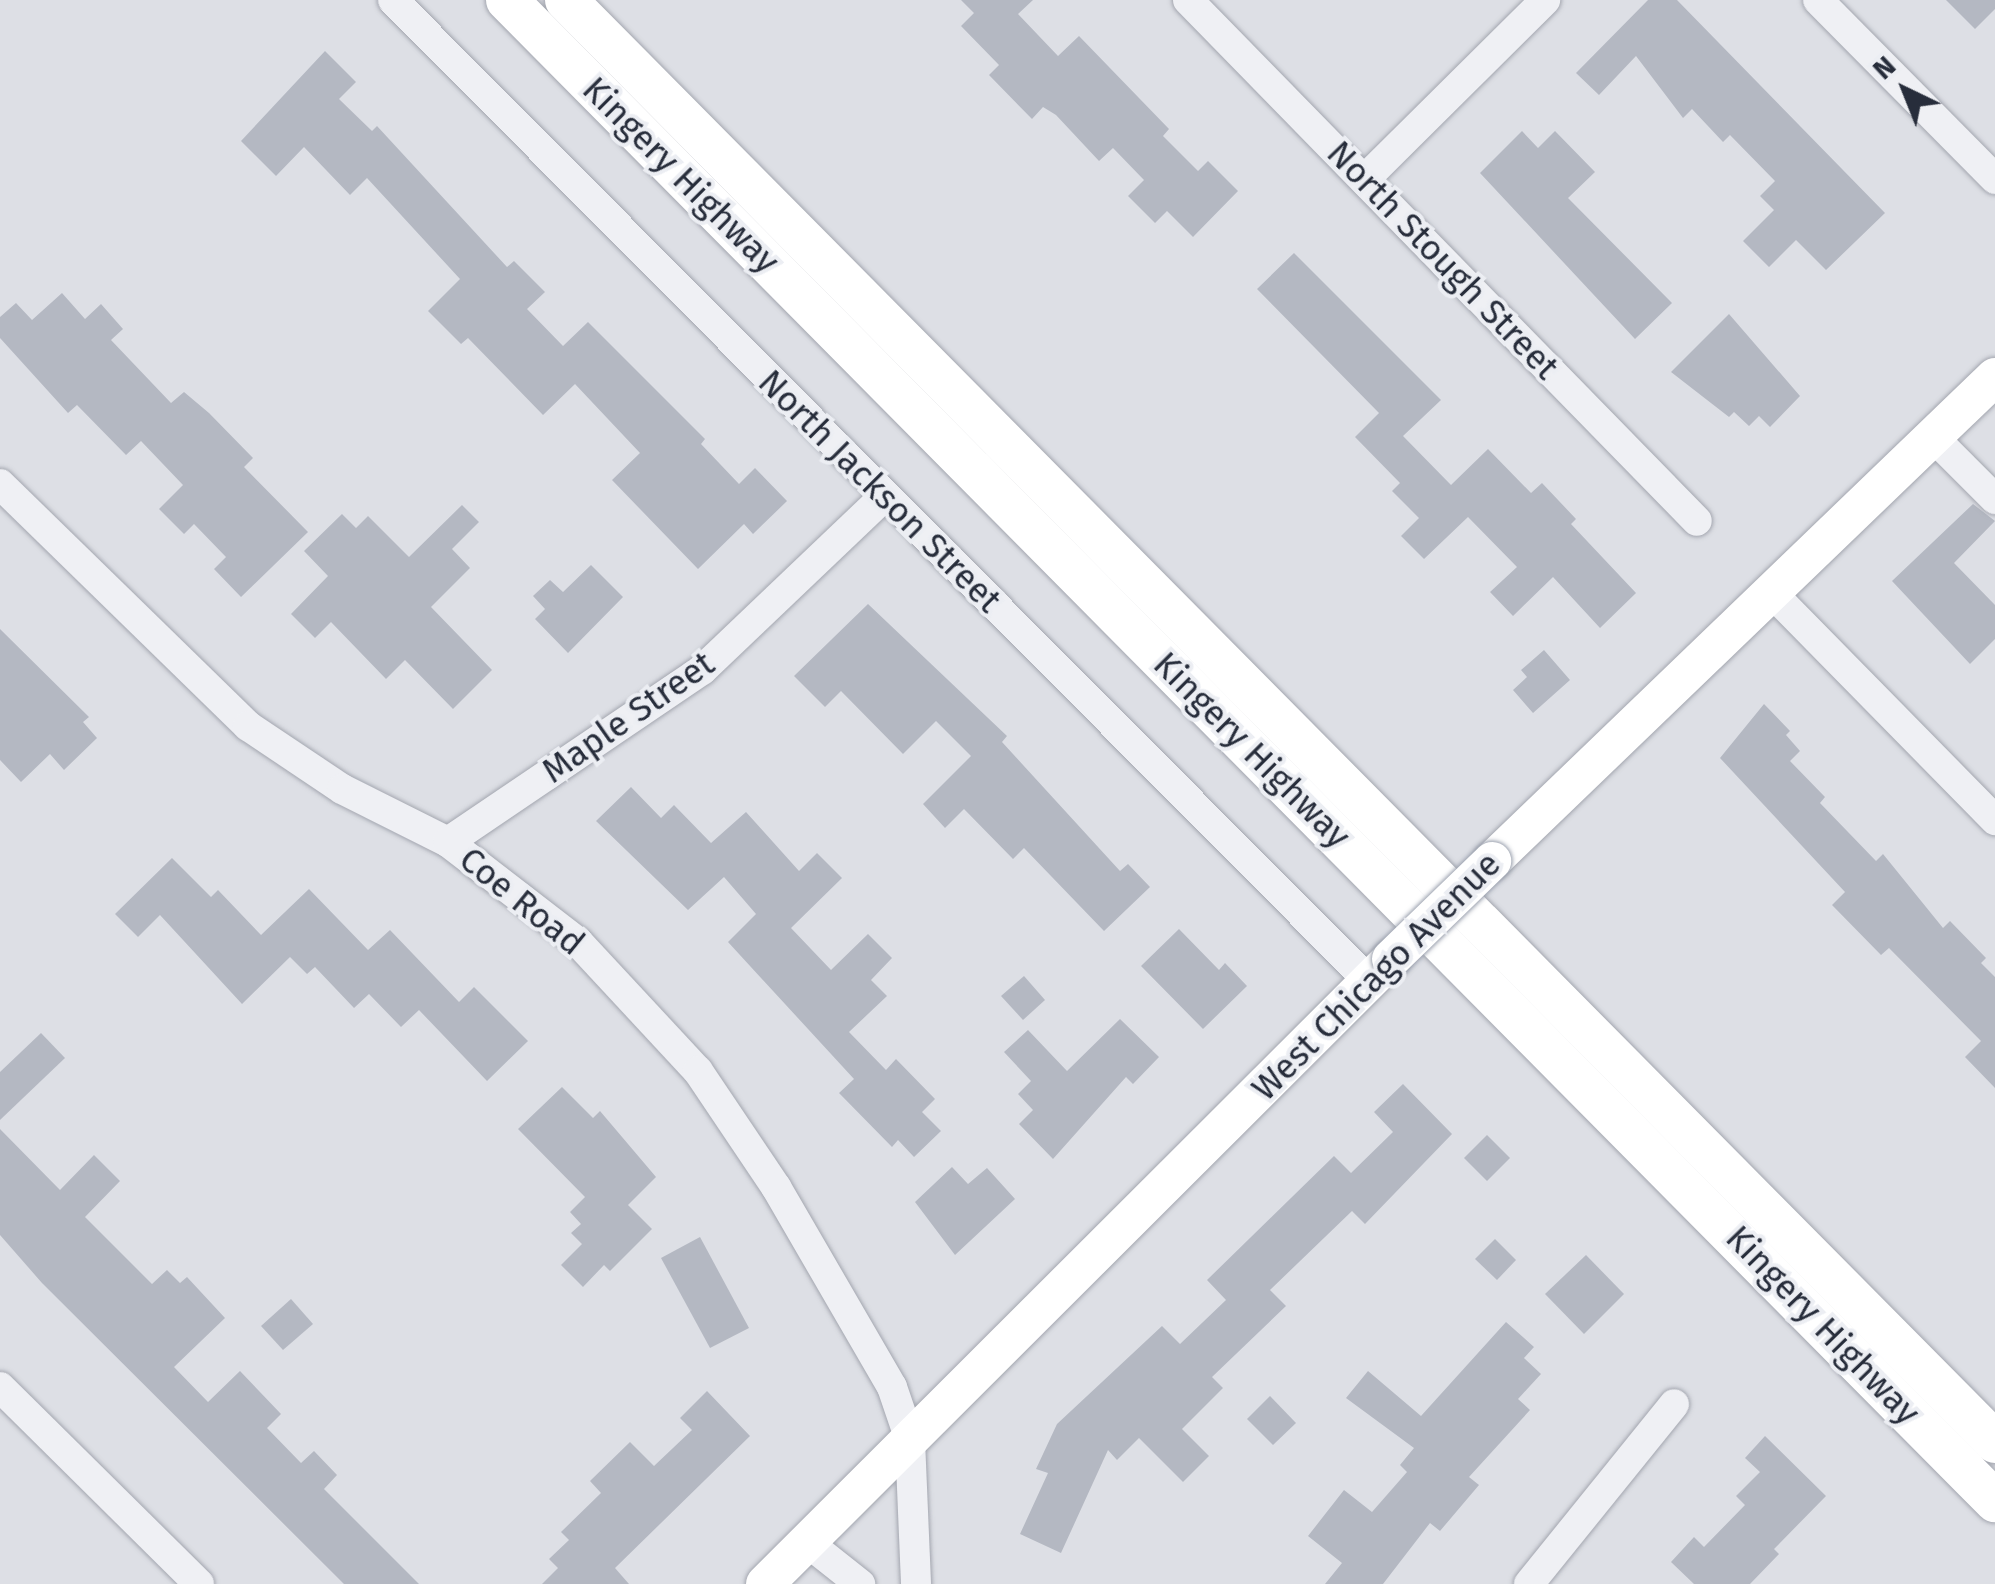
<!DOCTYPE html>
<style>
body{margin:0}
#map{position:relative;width:1995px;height:1584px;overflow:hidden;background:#dddfe5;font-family:"Fira Sans",sans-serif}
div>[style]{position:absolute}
.building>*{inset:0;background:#b4b8c2}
.roads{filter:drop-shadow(0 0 2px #a3a6af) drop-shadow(0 0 2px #a3a6af)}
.minor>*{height:30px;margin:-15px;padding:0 15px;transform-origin:15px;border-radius:15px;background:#eff0f4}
.major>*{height:38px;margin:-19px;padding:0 19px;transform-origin:19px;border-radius:19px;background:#fff}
.highway>*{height:42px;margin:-21px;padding:0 21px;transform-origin:21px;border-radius:21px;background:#fff}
.bridges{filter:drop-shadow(0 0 2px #9da3b0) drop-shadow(0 0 2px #9da3b0)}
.major-bridge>*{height:38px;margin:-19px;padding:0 19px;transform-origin:19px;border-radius:19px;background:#fff}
span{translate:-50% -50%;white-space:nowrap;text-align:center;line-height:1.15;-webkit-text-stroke:8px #eceef3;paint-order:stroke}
.street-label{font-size:35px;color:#272d3b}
.north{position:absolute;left:1855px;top:40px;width:100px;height:100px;-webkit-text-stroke:8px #eceef3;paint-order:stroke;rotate:317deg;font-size:28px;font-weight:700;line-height:40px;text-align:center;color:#272d3b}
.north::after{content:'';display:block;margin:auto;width:35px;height:45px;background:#272d3b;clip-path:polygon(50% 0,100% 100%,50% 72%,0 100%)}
</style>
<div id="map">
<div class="building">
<div style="clip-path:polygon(961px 0,1033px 0,1018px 14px,1058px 56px,1079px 36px,1169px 129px,1163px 136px,1198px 171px,1208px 161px,1238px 191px,1193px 237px,1167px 211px,1155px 223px,1128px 196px,1144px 180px,1113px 148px,1099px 161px,1056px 115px,1043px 107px,1032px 119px,989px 75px,999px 65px,961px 26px,974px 13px)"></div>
<div style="clip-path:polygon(1648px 0,1677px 0,1885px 213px,1826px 270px,1796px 240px,1769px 267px,1743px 241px,1774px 210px,1760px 196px,1775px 181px,1730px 135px,1723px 142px,1692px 109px,1683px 118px,1636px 56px,1599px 95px,1576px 73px)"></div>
<div style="clip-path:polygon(1946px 0,1995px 0,1995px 9px,1975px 29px)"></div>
<div style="clip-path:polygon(325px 51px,356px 82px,339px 99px,372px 131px,377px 126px,507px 267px,514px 261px,545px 292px,527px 309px,563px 346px,588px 322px,705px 439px,701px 444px,739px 484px,755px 468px,787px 501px,753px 534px,744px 524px,698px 569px,612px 480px,640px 453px,575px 384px,543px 415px,468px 338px,461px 344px,428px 311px,460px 279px,367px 178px,350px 195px,304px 147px,276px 176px,241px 141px)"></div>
<div style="clip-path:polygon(1522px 131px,1538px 148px,1555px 131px,1595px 172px,1568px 198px,1672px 303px,1635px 339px,1480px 173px)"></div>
<div style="clip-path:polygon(1294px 253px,1441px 400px,1403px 436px,1451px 485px,1488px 449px,1531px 493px,1542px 483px,1576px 519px,1571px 524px,1636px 593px,1600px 628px,1553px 577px,1513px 616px,1490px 592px,1517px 567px,1468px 517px,1424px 559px,1401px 536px,1419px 518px,1392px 491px,1400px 483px,1355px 437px,1379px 413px,1257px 289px)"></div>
<div style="clip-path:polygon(62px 293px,85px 319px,101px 304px,123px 329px,111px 340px,171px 403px,184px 392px,209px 413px,253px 458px,244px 467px,308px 532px,241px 597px,214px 569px,226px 557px,194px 524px,184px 534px,159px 509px,183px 485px,141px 441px,126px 455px,77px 405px,68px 413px,0 338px,0 317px,16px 303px,32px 320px)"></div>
<div style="clip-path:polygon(1729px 314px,1800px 396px,1770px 427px,1759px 416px,1749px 426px,1734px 412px,1729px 417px,1671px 372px)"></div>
<div style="clip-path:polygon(1973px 504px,1995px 521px,1954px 563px,1995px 605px,1995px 639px,1970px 664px,1892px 581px)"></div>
<div style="clip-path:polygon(462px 505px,479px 522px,452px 549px,470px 568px,431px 607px,492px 670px,453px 709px,405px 660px,386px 679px,331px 622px,315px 638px,291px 614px,328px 576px,304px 551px,342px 514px,356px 528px,368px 516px,409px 557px)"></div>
<div style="clip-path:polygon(591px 565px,623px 597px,568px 653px,535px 619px,545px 609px,533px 596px,550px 580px,563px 592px)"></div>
<div style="clip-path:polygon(868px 604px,1007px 736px,1002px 742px,1120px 871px,1128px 864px,1150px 887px,1104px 931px,1024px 848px,1013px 859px,964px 809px,945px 828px,923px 804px,971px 756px,936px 721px,903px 754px,841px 691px,825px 707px,794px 676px)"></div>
<div style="clip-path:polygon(0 629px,89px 717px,83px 722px,97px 738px,64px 770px,50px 754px,21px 782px,0 760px)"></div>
<div style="clip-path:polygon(1544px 650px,1570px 680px,1533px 713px,1513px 690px,1527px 677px,1521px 670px)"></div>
<div style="clip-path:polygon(1764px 704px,1790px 731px,1786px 735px,1800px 751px,1790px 761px,1825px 797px,1820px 803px,1876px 861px,1883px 854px,1943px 928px,1950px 921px,1986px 958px,1981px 963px,1995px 977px,1995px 1088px,1965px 1057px,1981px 1041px,1889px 948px,1881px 955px,1832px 905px,1845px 892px,1720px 758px)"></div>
<div style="clip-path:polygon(631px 787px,661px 818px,674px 805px,711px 843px,746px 812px,799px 871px,817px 853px,842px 878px,791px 928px,831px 970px,868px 934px,892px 958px,871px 980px,887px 996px,849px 1032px,886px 1070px,896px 1059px,935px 1099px,922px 1112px,941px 1131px,914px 1157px,898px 1140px,892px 1147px,839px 1093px,854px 1079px,728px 942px,756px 914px,724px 877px,688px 910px,596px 821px)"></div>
<div style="clip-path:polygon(172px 858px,211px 897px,218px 890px,261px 935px,309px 889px,368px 950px,390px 930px,459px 1002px,474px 987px,528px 1041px,487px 1081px,419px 1010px,401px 1027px,369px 994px,354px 1008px,315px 967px,307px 974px,290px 957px,242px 1004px,160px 915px,138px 937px,115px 914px)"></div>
<div style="clip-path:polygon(1179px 929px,1219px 970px,1225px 963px,1247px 986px,1203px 1029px,1141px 966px)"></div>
<div style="clip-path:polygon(1024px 976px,1045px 1000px,1023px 1020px,1001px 996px)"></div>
<div style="clip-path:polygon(1120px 1019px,1159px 1057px,1133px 1084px,1126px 1077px,1053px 1159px,1019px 1124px,1033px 1110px,1018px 1094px,1031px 1081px,1004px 1052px,1028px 1030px,1067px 1071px)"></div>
<div style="clip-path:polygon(41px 1033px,65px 1058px,0 1120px,0 1072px)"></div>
<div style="clip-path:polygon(1403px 1084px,1452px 1134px,1365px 1224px,1352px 1211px,1270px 1290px,1286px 1306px,1212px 1377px,1223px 1388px,1182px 1429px,1209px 1456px,1183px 1482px,1139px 1438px,1117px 1460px,1108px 1450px,1061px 1553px,1020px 1534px,1048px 1473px,1036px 1469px,1057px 1424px,1162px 1326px,1180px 1344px,1226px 1300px,1207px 1280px,1334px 1156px,1351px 1173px,1393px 1132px,1374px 1112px)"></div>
<div style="clip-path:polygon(562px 1087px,593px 1118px,600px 1111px,656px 1177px,628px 1205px,652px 1229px,610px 1271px,604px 1265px,583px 1287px,561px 1265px,582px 1244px,571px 1233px,581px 1224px,570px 1212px,585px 1197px,518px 1129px)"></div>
<div style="clip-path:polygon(0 1129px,60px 1190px,94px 1155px,120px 1181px,85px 1217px,152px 1284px,167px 1270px,180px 1283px,187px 1277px,225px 1318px,174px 1367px,208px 1402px,240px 1371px,281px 1414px,267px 1428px,301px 1463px,314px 1451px,337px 1475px,324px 1489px,419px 1584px,344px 1584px,42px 1283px,0 1235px)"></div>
<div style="clip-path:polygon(1487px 1135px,1510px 1158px,1487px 1181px,1464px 1158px)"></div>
<div style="clip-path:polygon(952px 1167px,968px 1184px,987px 1168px,1015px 1199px,955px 1255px,915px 1202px)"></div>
<div style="clip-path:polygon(700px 1237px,749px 1328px,710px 1348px,661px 1258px)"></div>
<div style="clip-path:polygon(1495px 1239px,1516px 1260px,1497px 1280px,1475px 1259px)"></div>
<div style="clip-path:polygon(1586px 1255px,1624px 1294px,1584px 1334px,1545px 1294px)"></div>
<div style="clip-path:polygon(291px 1299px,313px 1324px,283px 1350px,261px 1326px)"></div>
<div style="clip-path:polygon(1506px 1322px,1534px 1347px,1524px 1358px,1541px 1374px,1518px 1399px,1530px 1410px,1469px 1477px,1479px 1485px,1440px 1531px,1430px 1523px,1383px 1584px,1325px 1584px,1342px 1563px,1308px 1536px,1344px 1490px,1372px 1512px,1407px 1472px,1400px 1465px,1414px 1448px,1346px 1398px,1368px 1371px,1421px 1416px)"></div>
<div style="clip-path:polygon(707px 1391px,750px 1436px,615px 1568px,629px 1584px,542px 1584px,558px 1568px,549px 1559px,569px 1540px,561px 1532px,601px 1493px,590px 1481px,630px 1442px,654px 1466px,692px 1430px,680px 1418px)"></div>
<div style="clip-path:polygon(1270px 1396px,1296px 1423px,1273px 1445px,1247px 1419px)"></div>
<div style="clip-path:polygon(1765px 1436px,1826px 1496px,1774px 1549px,1779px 1554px,1750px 1584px,1694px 1584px,1671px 1562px,1694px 1537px,1704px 1547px,1745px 1505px,1736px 1496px,1760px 1472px,1745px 1458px)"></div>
</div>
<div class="roads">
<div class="minor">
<div style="left:393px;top:0;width:1384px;rotate:45.15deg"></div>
<div style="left:1188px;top:0;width:728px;rotate:45.67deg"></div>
<div style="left:1818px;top:0;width:252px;rotate:45.3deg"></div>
<div style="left:1365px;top:179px;width:254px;rotate:-44.8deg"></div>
<div style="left:1933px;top:437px;width:88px;rotate:45deg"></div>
<div style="left:0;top:484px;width:347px;rotate:44.3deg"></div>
<div style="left:248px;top:726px;width:113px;rotate:33.8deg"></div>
<div style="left:342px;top:789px;width:119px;rotate:26.6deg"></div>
<div style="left:448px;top:842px;width:164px;rotate:37.6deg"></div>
<div style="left:578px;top:942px;width:176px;rotate:47.1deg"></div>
<div style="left:698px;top:1071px;width:140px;rotate:56.1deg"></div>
<div style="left:776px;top:1187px;width:231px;rotate:59.9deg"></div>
<div style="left:892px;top:1387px;width:56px;rotate:71.2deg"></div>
<div style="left:910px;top:1440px;width:144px;rotate:87.6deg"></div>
<div style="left:1771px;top:592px;width:320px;rotate:45.5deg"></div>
<div style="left:448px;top:842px;width:307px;rotate:-34.1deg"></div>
<div style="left:702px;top:670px;width:253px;rotate:-43.6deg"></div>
<div style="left:0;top:1387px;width:280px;rotate:44.7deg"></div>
<div style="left:807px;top:1542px;width:68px;rotate:38.4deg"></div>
<div style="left:1529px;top:1584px;width:231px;rotate:-51.1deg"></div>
</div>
<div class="major">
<div style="left:1492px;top:861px;width:698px;rotate:-43.9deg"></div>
<div style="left:765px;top:1584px;width:885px;rotate:-44.95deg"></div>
</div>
<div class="highway">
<div style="left:507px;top:0;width:2114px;rotate:45.25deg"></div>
<div style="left:566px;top:0;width:2030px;rotate:45.26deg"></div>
</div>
</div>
<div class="bridges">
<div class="major-bridge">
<div style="left:1391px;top:959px;width:141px;rotate:-44.1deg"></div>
</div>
</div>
<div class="street-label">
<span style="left:681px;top:175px;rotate:45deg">Kingery Highway</span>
<span style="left:1443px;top:260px;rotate:46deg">North Stough Street</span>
<span style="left:880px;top:491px;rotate:45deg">North Jackson Street</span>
<span style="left:628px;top:717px;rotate:-35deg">Maple Street</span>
<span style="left:1252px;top:750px;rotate:45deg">Kingery Highway</span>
<span style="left:522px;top:901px;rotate:39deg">Coe Road</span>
<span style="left:1376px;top:976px;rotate:-45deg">West Chicago Avenue</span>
<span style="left:1823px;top:1325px;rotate:46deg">Kingery Highway</span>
</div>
<div class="north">N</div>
</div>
